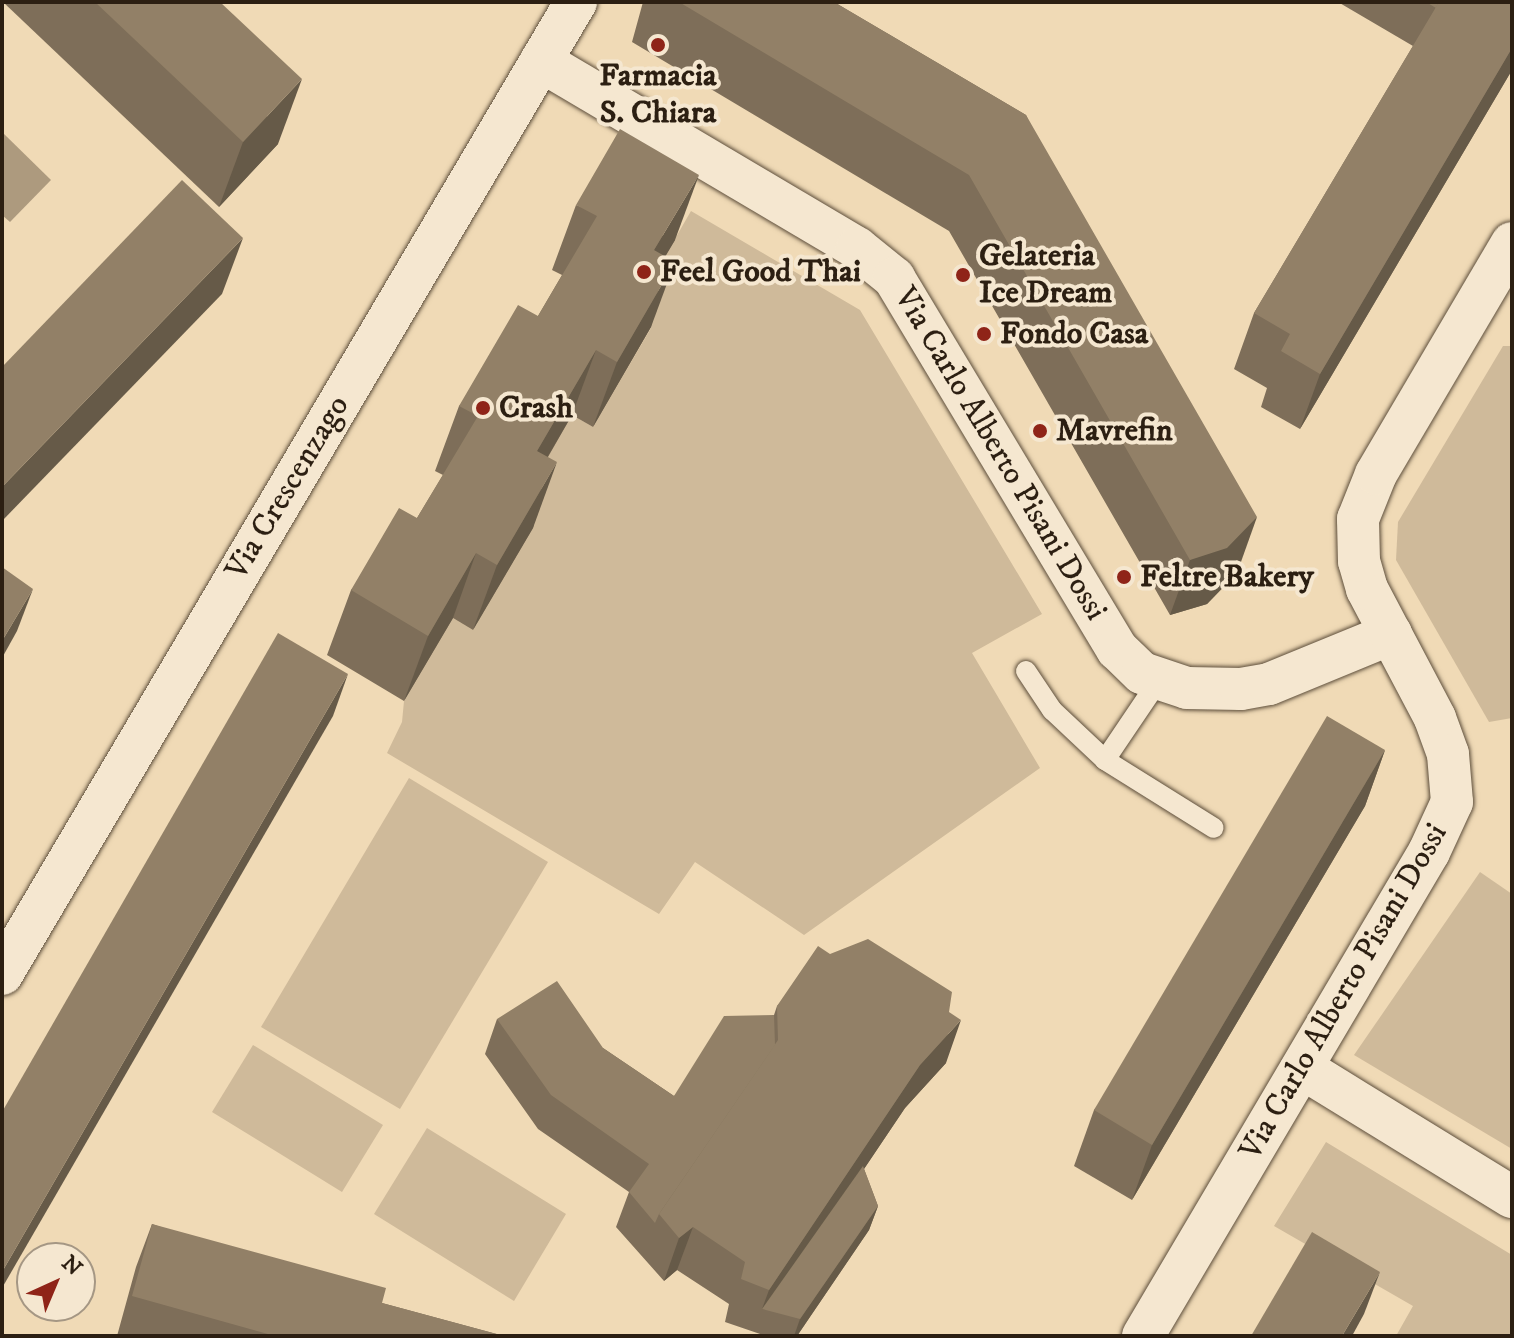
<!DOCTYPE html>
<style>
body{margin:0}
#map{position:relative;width:1514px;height:1338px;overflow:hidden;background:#f0dab6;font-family:"IM FELL DW Pica",serif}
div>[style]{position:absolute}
.green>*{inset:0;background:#cfba9a}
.water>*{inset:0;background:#ad9a7e}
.roads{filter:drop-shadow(0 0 2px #5d4e3b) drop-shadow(0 0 2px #5d4e3b)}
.service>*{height:20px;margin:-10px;padding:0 10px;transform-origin:10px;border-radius:10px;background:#f5e7d0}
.minor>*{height:42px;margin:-21px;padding:0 21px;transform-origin:21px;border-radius:21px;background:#f5e7d0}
.wall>*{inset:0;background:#7e6e59}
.shaded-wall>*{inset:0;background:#665a48}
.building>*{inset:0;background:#928067}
.dots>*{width:22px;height:22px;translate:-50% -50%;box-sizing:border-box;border:4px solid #f5e7d0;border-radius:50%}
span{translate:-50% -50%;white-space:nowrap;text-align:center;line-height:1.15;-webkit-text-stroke:8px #f5e7d0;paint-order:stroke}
.poi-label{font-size:32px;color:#2c1f12;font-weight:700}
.left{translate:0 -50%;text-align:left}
.street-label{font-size:32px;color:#2c1f12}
.frame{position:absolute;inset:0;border:4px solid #2c1f12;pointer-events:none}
.north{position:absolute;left:16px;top:1242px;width:80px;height:80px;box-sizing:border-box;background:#f5e7d0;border:2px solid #a59784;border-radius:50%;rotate:44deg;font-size:22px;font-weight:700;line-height:32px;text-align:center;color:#2c1f12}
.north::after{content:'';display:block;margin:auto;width:28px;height:36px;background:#8f2418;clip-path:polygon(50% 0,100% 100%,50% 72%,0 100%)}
</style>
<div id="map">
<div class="green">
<div style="clip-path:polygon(691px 211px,860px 310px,1042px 614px,972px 653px,1040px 768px,804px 935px,695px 862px,659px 914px,387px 753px,402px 722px,404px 701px,453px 618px,473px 630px,533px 528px,513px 516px,572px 415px,593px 427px,651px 328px,631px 315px)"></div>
<div style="clip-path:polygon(1503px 346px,1512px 346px,1512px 718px,1489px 722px,1396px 560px,1398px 522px)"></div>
<div style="clip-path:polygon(409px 778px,548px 862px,400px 1109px,261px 1027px)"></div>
<div style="clip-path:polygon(1480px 872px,1512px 894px,1512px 1149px,1354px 1055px)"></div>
<div style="clip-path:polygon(253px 1045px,383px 1125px,342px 1192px,212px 1112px)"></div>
<div style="clip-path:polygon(427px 1128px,566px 1214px,514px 1301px,374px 1214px)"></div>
<div style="clip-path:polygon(1326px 1142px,1512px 1255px,1512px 1336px,1396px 1336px,1413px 1306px,1274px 1226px)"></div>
</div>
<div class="water">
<div style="clip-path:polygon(2px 132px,51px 180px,10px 222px,2px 215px)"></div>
</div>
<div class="roads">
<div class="service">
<div style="left:1026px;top:671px;width:47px;rotate:56.3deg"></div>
<div style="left:1052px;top:710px;width:73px;rotate:43.3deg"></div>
<div style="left:1105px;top:760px;width:97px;rotate:-56deg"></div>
<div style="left:1105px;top:760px;width:128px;rotate:32deg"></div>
</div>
<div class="minor">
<div style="left:541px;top:61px;width:367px;rotate:30.6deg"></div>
<div style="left:857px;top:248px;width:48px;rotate:39deg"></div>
<div style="left:894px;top:278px;width:433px;rotate:59deg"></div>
<div style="left:1117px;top:649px;width:35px;rotate:44deg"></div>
<div style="left:1142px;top:673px;width:47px;rotate:18.4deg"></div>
<div style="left:1187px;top:688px;width:54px;rotate:1.1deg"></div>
<div style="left:1241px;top:689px;width:28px;rotate:-10deg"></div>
<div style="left:1269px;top:684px;width:132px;rotate:-22.3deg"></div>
<div style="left:2px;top:974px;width:1129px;rotate:-59.44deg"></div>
<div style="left:1302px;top:1068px;width:246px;rotate:31.6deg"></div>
<div style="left:1143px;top:1336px;width:562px;rotate:-59.42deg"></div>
<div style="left:1429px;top:852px;width:55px;rotate:-65.3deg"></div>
<div style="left:1452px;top:802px;width:48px;rotate:-94.8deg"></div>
<div style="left:1448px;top:754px;width:38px;rotate:-110deg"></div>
<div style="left:1435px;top:718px;width:146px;rotate:-117.8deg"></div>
<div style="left:1367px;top:589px;width:29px;rotate:-106deg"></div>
<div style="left:1359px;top:561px;width:42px;rotate:-91.4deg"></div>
<div style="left:1358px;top:519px;width:48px;rotate:-68.2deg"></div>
<div style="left:1376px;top:474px;width:268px;rotate:-59.5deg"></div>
</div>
</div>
<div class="wall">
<div style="clip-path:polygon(3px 2px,220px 2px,278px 144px,219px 207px)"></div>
<div style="clip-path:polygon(643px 2px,834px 2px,1026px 115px,1237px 573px,1207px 604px,1170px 615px,949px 231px,632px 42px)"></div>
<div style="clip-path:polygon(1338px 2px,1512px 2px,1512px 70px,1300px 429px,1261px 407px,1267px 388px,1234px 369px,1254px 313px,1413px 46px)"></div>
<div style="clip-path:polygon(576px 205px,675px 240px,665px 256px,651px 327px,593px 427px,572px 415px,548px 457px,533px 528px,473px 630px,453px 618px,404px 701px,327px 655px,351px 590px,417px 518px,443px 475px,435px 471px,459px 406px,538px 316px,562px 275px,552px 270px)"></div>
<div style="clip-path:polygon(1385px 750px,1365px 806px,1132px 1200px,1074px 1166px,1094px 1110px)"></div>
<div style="clip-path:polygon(830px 954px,949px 1012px,946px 1063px,905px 1108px,864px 1169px,878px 1206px,869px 1230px,797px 1336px,766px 1336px,725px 1322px,729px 1304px,677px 1270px,664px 1281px,616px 1227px,629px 1192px,538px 1129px,485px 1054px,497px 1019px,603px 1048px,674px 1096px,774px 1015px,777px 1006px)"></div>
<div style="clip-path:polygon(152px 1224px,382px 1303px,504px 1336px,117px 1336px,136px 1267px)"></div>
</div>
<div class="shaded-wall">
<div style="clip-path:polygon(1512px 48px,1512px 70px,1300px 429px,1320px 374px)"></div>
<div style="clip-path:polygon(302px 79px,278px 144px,219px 207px,243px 142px)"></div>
<div style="clip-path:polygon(699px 175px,675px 240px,631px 315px,654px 250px)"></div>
<div style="clip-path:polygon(243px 238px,222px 294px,2px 521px,2px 487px)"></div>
<div style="clip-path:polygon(675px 262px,651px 327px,593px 427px,617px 362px)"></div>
<div style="clip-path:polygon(596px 350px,572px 415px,513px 516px,537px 451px)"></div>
<div style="clip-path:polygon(557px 462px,533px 528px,473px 630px,497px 565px)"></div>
<div style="clip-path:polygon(1257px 517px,1237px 573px,1207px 604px,1170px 615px,1190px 560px)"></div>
<div style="clip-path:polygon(476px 553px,453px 618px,404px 701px,428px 636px)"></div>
<div style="clip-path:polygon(33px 589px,17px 631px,2px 658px,2px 641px)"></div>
<div style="clip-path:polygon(348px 674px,333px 716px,2px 1288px,2px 1272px)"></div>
<div style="clip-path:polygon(1385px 750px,1365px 806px,1132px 1200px,1152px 1145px)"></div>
<div style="clip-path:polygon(961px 1020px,946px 1063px,905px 1108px,769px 1310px,762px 1309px,769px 1290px,920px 1065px)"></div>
<div style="clip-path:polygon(878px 1206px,869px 1230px,797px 1336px,794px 1336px,800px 1319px)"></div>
<div style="clip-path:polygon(693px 1227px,677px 1270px,664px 1281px,679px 1238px)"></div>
<div style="clip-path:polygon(1380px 1272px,1364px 1314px,1352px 1336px,1342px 1336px)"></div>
</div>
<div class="building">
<div style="clip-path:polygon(95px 2px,220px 2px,302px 79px,243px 142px)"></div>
<div style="clip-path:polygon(679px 2px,834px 2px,1026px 115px,1257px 517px,1227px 548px,1190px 560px,969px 175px)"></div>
<div style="clip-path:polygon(1426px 2px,1439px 2px,1436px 8px)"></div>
<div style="clip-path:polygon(1439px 2px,1512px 2px,1512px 48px,1320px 374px,1281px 351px,1290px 334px,1254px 313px)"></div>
<div style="clip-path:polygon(620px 129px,699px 175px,654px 250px,675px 262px,617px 362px,596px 350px,537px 451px,557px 462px,497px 565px,476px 553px,428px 636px,351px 590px,399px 508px,417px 518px,478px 416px,459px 406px,518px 305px,538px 316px,597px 216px,576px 205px)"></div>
<div style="clip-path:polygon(182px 180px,243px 238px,2px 487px,2px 367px)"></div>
<div style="clip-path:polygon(2px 567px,33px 589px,2px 641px)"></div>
<div style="clip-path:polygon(278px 633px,348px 674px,2px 1272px,2px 1112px)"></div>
<div style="clip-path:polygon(1327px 716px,1385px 750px,1152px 1145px,1094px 1110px)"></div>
<div style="clip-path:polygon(868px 939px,952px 992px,949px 1012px,961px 1020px,920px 1065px,769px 1290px,741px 1279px,745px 1262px,693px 1227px,679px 1238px,659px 1214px,778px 1040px,777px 1006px,818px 946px,830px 954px)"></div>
<div style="clip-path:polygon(557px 981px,603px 1048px,674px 1096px,724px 1016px,774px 1015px,775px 1045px,659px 1214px,655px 1223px,629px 1192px,649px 1164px,551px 1095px,497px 1019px)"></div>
<div style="clip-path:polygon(863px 1166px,878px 1206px,800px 1319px,762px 1309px)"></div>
<div style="clip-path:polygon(152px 1224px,386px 1288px,382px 1303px,504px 1336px,275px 1336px,132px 1296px)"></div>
<div style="clip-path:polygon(1312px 1232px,1380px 1272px,1342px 1336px,1251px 1336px)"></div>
</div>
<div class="dots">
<div style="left:658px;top:45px;background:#8f2418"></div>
<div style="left:644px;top:272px;background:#8f2418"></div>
<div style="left:963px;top:275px;background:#8f2418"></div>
<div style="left:984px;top:334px;background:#8f2418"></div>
<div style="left:483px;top:408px;background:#8f2418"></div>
<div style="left:1040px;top:431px;background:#8f2418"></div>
<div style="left:1124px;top:577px;background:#8f2418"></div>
</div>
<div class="poi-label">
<span style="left:658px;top:95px">Farmacia<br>S. Chiara</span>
<span class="left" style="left:979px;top:275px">Gelateria<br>Ice Dream</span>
<span class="left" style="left:660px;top:272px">Feel Good Thai</span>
<span class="left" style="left:1000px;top:334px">Fondo Casa</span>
<span class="left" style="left:499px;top:408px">Crash</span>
<span class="left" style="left:1056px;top:431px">Mavrefin</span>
<span class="left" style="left:1140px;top:577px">Feltre Bakery</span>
</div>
<div class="street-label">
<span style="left:1000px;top:454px;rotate:59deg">Via Carlo Alberto Pisani Dossi</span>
<span style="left:288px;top:488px;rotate:-59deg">Via Crescenzago</span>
<span style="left:1344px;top:992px;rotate:-60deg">Via Carlo Alberto Pisani Dossi</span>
</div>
<div class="frame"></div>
<div class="north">N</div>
</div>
